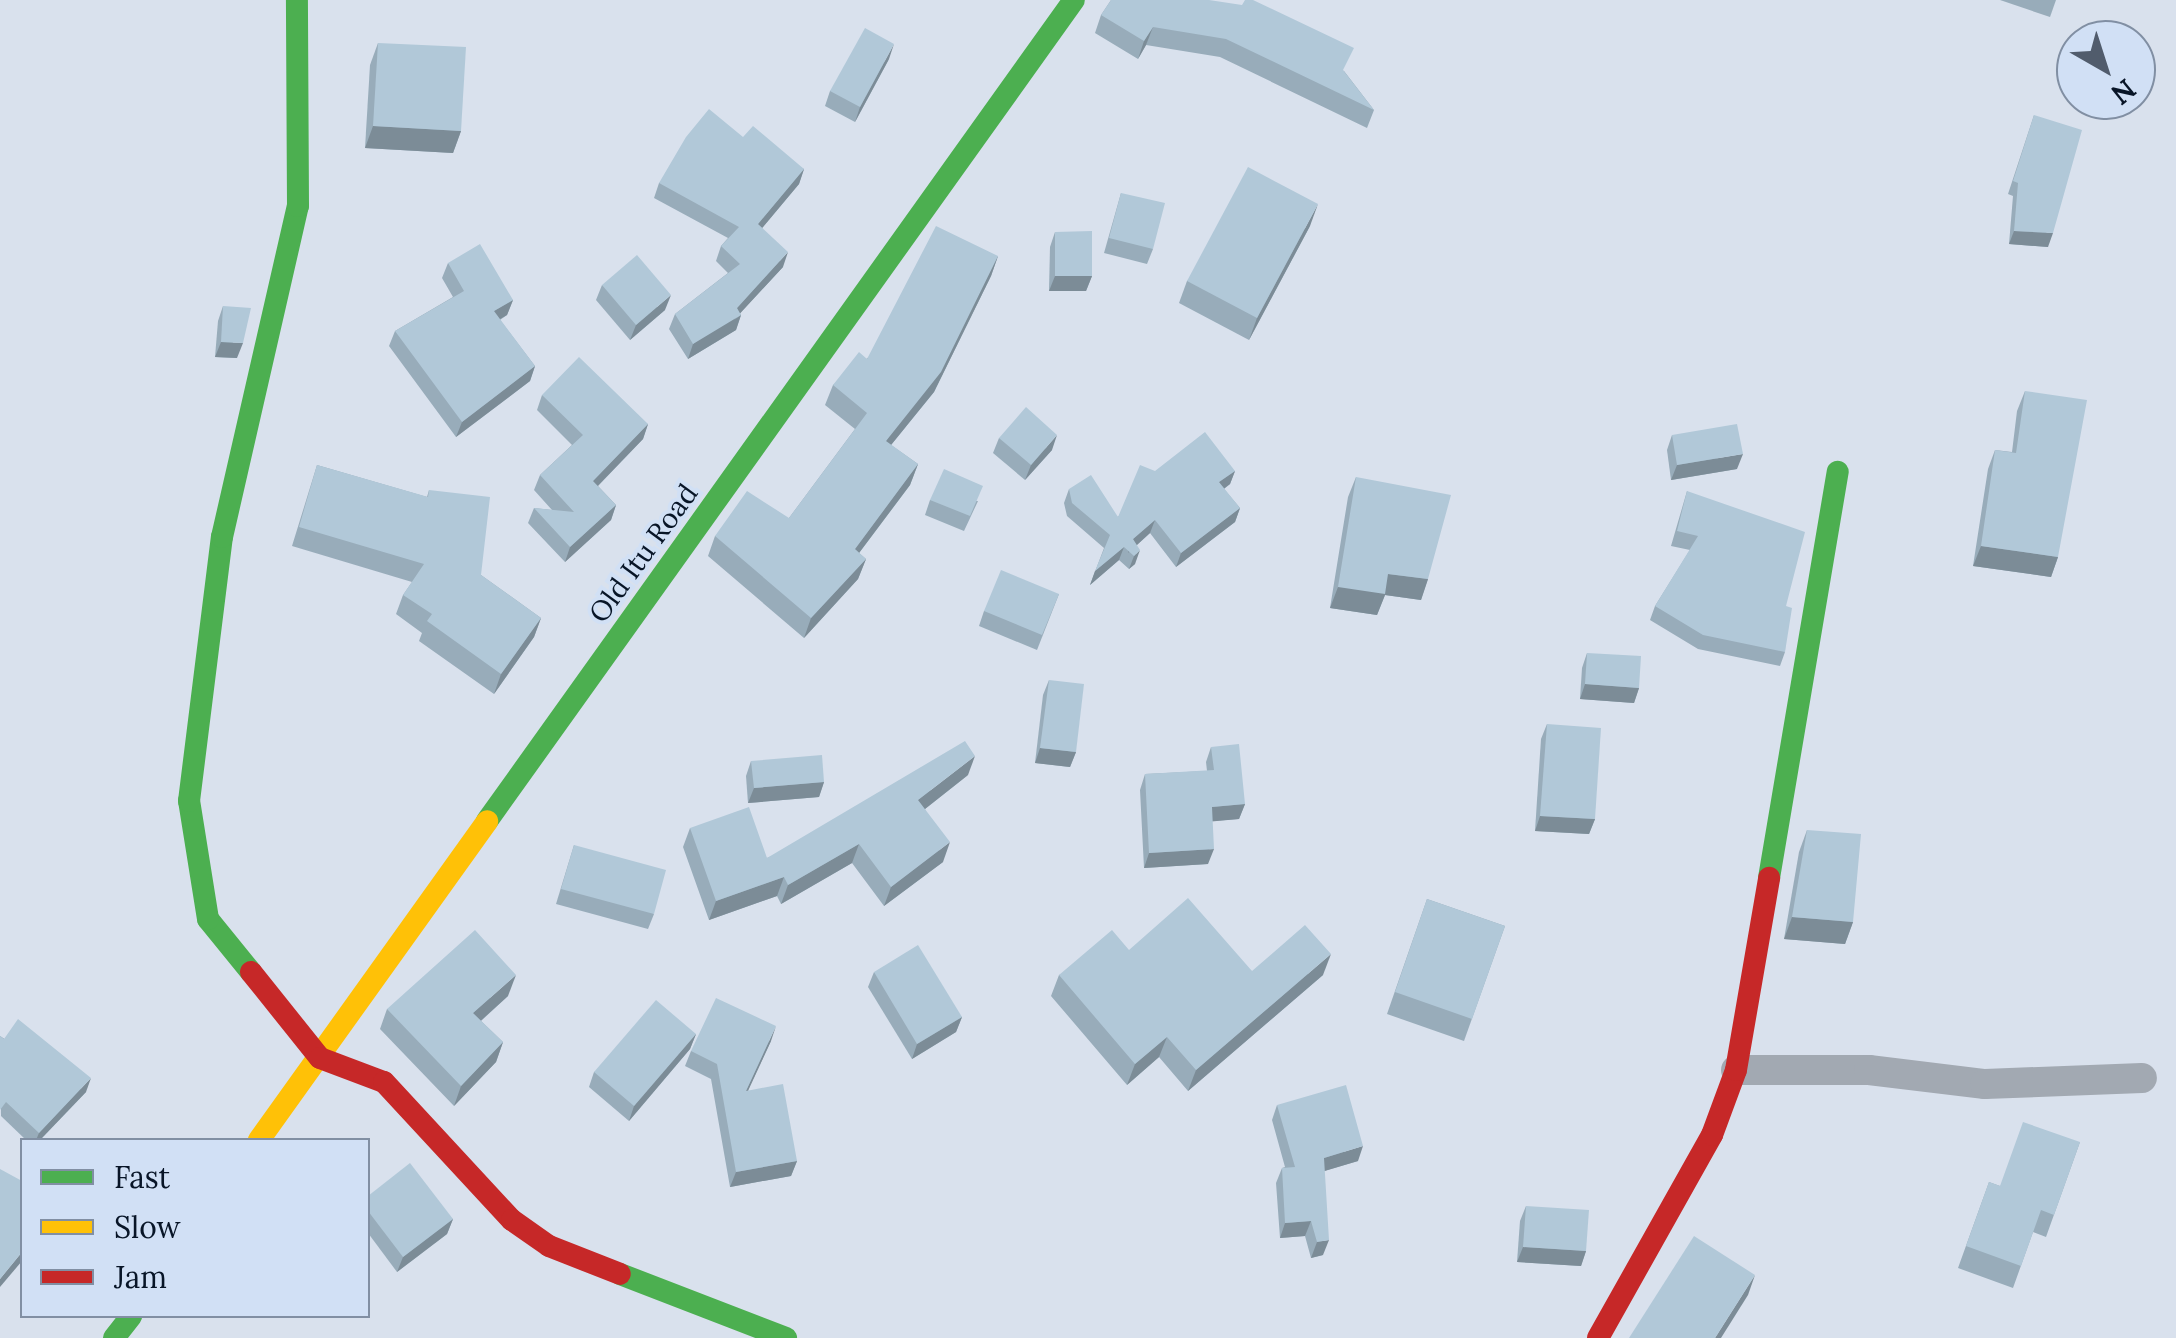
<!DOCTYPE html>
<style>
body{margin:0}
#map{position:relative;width:2176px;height:1338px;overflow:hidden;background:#d9e1ed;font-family:Lora,serif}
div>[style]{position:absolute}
.street>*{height:30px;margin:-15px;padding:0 15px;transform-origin:15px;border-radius:15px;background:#a2a9b2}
.fast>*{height:22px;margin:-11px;padding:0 11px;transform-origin:11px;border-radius:11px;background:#4caf50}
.slow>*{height:22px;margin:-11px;padding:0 11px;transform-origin:11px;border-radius:11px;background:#ffc107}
.jam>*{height:22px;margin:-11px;padding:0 11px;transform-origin:11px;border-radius:11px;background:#c62828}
.wall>*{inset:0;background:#98acba}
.shaded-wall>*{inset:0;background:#7c8c97}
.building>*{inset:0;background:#b1c8d8}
span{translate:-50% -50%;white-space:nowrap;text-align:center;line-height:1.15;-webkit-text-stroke:8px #d1e0f5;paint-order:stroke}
.street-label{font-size:28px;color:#081527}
.legend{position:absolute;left:20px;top:1138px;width:350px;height:180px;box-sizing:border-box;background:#d1e0f5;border:2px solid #818fa3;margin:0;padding:12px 18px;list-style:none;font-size:30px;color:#081527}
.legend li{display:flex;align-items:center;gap:20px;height:50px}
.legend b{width:50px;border:2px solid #818fa3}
.north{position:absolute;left:2056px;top:20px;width:100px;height:100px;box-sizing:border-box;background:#d1e0f5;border:2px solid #818fa3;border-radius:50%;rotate:141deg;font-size:28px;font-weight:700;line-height:40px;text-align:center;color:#081527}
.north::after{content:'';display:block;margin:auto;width:35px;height:45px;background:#515c6c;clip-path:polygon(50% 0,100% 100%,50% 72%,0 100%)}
</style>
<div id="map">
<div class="street">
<div style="left:1736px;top:1070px;width:133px"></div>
<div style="left:1869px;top:1070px;width:117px;rotate:6.9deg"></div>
<div style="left:1985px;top:1084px;width:157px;rotate:-2.2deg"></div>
</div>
<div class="fast">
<div style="left:487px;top:821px;width:1009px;rotate:-54.44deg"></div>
<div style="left:1769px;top:878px;width:412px;rotate:-80.4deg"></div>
<div style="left:251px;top:972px;width:68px;rotate:-129.1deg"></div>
<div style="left:208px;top:919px;width:120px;rotate:-99.1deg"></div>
<div style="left:189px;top:801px;width:266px;rotate:-82.9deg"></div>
<div style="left:222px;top:537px;width:340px;rotate:-77.1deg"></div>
<div style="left:298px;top:206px;width:206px;rotate:-90.3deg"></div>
<div style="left:620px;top:1274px;width:178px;rotate:21.1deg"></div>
<div style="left:114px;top:1338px;width:28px;rotate:-52deg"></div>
</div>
<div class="slow">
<div style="left:259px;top:1140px;width:392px;rotate:-54.4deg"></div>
</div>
<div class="jam">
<div style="left:251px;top:972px;width:110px;rotate:51.3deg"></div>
<div style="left:320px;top:1058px;width:68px;rotate:20.6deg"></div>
<div style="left:384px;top:1082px;width:188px;rotate:47.2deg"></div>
<div style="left:512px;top:1220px;width:45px;rotate:35.1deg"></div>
<div style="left:549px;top:1246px;width:76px;rotate:21.5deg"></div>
<div style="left:1598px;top:1338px;width:233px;rotate:-60.7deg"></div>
<div style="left:1712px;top:1135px;width:69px;rotate:-69.7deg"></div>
<div style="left:1736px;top:1070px;width:195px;rotate:-80.2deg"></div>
</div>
<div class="wall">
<div style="clip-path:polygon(1111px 0,1344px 71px,1374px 110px,1367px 128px,1220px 57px,1146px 45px,1138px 59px,1095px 33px,1101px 15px)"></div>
<div style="clip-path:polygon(2000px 0,2056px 0,2050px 17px)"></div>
<div style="clip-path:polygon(378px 43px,461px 131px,453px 153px,365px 148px,370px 65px)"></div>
<div style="clip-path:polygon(889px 59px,855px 122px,825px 106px,830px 91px)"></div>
<div style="clip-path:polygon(2034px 115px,2048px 247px,2009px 244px,2013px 196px,2008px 194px)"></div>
<div style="clip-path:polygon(743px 137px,804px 169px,799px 184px,762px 228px,783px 267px,740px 313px,741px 315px,736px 330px,688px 359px,669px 329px,675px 314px,728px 273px,716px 261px,721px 246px,728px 238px,654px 198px,659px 183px)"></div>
<div style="clip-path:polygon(1121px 193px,1153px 249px,1147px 264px,1104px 253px)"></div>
<div style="clip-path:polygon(1310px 226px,1249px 340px,1179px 303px,1187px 281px)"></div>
<div style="clip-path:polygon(1055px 232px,1092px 276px,1086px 291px,1049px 291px,1050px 247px)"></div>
<div style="clip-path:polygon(998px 256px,991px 276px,934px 392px,891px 445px,918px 464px,910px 485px,859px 553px,866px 559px,858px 579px,804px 638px,708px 556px,715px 536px,789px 518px,855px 429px,825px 405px,833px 385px)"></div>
<div style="clip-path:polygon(448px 263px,513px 300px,507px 315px,500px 320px,535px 366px,530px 381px,456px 437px,389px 346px,395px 331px,453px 297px,442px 278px)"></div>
<div style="clip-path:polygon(602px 285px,665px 310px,630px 340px,596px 300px)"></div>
<div style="clip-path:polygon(223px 306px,237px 358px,215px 357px,218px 321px)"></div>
<div style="clip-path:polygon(2025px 391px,2058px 557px,2051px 577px,1973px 566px,1988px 469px,1995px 450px,2012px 452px,2017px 411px)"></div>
<div style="clip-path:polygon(542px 395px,648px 424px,643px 439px,598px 486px,616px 505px,611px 520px,565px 562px,528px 523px,534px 508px,552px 510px,534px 490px,540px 475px,572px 445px,537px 410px)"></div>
<div style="clip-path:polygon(1672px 435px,1737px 469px,1671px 480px,1667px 450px)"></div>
<div style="clip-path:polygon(999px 438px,1052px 450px,1025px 480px,993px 453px)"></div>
<div style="clip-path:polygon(317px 465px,427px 497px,429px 490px,481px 575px,541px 618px,534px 637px,494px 694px,419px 641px,422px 633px,396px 614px,403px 595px,412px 582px,292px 546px)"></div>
<div style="clip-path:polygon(1155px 471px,1235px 471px,1230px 484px,1224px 489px,1240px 508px,1235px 522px,1176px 567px,1150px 533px,1137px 545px,1135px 564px,1129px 569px,1119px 560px,1090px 585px,1104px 548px,1067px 516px,1064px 503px,1069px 489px,1118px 517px)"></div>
<div style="clip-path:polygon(1356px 477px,1428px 579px,1421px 600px,1385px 595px,1377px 615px,1330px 608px,1348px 497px)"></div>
<div style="clip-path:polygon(1687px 491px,1786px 606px,1785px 652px,1780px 666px,1698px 649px,1650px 620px,1655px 606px,1690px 550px,1671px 546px)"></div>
<div style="clip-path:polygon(930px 500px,978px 501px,964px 531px,925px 515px)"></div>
<div style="clip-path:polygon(1059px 594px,1037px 650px,979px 626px,984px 611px)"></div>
<div style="clip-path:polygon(1587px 653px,1639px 688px,1634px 703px,1580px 699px,1582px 668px)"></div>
<div style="clip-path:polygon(1049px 680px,1076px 752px,1070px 767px,1035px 763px,1043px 695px)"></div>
<div style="clip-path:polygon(1547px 724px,1595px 819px,1589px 834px,1535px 831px,1541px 739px)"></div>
<div style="clip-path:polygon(1211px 747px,1245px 804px,1239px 819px,1212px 821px,1208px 864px,1144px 868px,1140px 790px,1145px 774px,1207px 771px,1206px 762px)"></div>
<div style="clip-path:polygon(751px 761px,824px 782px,819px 797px,748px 803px,746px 776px)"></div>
<div style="clip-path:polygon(968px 775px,925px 809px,943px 862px,884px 906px,852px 863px,781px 904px,777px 896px,709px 920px,683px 847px,690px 828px,767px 858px)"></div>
<div style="clip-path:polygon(1807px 830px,1853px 922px,1845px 944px,1784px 939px,1799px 852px)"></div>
<div style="clip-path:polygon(574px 845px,654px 914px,648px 929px,556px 904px)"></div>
<div style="clip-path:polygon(1427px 899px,1505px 926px,1464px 1041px,1387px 1014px)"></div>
<div style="clip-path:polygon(1129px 950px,1252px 971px,1323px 975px,1188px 1091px,1159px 1057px,1127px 1085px,1051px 996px,1059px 975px)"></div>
<div style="clip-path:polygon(874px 972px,962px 1017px,956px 1032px,912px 1059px,868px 987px)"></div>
<div style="clip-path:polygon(508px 996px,481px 1021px,503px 1042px,496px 1062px,454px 1106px,380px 1029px,387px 1009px)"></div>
<div style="clip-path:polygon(696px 1034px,690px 1049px,629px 1121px,589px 1087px,594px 1072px)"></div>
<div style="clip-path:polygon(0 1036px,86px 1092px,40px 1140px,26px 1140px,1px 1116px)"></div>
<div style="clip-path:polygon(771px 1041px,748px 1090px,797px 1161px,791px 1176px,730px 1187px,711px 1079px,685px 1066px,691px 1051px)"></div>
<div style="clip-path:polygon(1277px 1105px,1358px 1161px,1324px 1171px,1323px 1255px,1311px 1258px,1305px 1236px,1280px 1238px,1276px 1183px,1282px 1168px,1285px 1167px,1272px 1120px)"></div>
<div style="clip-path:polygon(2080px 1142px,2046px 1237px,2033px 1232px,2013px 1288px,1958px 1268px,1989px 1182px,2000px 1186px)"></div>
<div style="clip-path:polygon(368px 1196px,453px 1219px,447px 1234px,397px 1272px,368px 1233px)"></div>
<div style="clip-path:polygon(1526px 1206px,1586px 1251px,1581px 1266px,1517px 1262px,1520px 1221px)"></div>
</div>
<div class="shaded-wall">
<div style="clip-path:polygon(1153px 27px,1146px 45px,1138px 59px,1144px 41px)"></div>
<div style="clip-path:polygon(894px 44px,889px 59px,855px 122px,860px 107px)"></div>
<div style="clip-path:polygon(373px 126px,461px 131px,453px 153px,365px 148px)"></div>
<div style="clip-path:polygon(804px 169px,799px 184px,753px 239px,758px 224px)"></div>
<div style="clip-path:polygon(1318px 204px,1310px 226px,1249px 340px,1257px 318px)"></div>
<div style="clip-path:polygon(2014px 231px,2053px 233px,2048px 247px,2009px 244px)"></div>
<div style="clip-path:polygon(788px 252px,783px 267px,734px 320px,741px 315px,736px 330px,688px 359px,693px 344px,737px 308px)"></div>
<div style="clip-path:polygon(998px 256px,991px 276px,934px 392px,878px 461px,886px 441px)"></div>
<div style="clip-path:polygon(1055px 276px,1092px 276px,1086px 291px,1049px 291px)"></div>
<div style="clip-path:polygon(671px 295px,665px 310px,630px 340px,636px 325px)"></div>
<div style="clip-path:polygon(513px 300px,507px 315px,488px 326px,494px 311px)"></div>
<div style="clip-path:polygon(221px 342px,243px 343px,237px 358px,215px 357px)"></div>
<div style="clip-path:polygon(535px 366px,530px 381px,456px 437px,462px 422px)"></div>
<div style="clip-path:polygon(648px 424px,643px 439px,588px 496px,593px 481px)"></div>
<div style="clip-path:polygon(1057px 435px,1052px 450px,1025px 480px,1031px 465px)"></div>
<div style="clip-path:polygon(1743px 454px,1737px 469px,1671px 480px,1677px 465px)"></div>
<div style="clip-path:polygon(918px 464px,910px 485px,847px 569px,855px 549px)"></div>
<div style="clip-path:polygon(1235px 471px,1230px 484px,1214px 496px,1219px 482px)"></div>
<div style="clip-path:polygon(616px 505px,611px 520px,565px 562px,570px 547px)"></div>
<div style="clip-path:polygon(1240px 508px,1235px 522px,1176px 567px,1181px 553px)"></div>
<div style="clip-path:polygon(1155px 520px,1150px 533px,1128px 553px,1133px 539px)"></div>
<div style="clip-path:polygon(1981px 546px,2058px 557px,2051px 577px,1973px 566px)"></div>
<div style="clip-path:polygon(1124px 547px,1119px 560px,1090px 585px,1095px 571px)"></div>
<div style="clip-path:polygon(1140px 550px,1135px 564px,1129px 569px,1134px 556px)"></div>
<div style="clip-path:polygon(866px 559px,858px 579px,804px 638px,811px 618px)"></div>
<div style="clip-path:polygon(1388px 574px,1428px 579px,1421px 600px,1385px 595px,1377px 615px,1330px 608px,1338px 587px)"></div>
<div style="clip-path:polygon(541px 618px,534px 637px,494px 694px,501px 674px)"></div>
<div style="clip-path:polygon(1585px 684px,1639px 688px,1634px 703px,1580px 699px)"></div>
<div style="clip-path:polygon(1040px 748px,1076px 752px,1070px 767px,1035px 763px)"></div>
<div style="clip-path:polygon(975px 756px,968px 775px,911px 820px,918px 800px)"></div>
<div style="clip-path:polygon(824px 782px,819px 797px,748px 803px,754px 788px)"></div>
<div style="clip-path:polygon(1245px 804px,1239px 819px,1206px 822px,1212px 807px)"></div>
<div style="clip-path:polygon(1540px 816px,1595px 819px,1589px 834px,1535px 831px)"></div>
<div style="clip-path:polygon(950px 842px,943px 862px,884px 906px,891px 887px)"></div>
<div style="clip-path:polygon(859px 844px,852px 863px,781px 904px,788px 885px)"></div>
<div style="clip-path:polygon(1214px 849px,1208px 864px,1144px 868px,1149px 853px)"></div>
<div style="clip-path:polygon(784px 877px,777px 896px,709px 920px,716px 901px)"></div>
<div style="clip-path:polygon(1792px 917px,1853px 922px,1845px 944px,1784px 939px)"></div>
<div style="clip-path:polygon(1331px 954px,1323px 975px,1188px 1091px,1196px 1070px)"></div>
<div style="clip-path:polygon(516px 975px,508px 996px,466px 1034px,473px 1013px)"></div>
<div style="clip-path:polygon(962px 1017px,956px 1032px,912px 1059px,917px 1044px)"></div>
<div style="clip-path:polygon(776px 1026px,771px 1041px,741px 1106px,746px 1091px)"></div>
<div style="clip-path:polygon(696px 1034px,690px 1049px,629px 1121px,634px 1106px)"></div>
<div style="clip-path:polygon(1167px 1037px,1159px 1057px,1127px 1085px,1135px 1064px)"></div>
<div style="clip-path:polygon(503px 1042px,496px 1062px,454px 1106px,461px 1086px)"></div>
<div style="clip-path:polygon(91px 1078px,86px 1092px,40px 1140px,36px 1140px,39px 1133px)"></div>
<div style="clip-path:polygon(1363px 1146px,1358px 1161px,1318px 1173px,1324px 1158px)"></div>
<div style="clip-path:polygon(797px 1161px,791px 1176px,730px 1187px,736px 1172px)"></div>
<div style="clip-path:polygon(453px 1219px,447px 1234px,397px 1272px,403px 1257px)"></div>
<div style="clip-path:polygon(1311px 1221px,1305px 1236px,1280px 1238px,1285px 1223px)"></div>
<div style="clip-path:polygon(1329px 1240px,1323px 1255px,1311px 1258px,1317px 1242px)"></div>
<div style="clip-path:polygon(1523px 1247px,1586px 1251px,1581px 1266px,1517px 1262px)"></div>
<div style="clip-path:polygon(22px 1252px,22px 1261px,0 1287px,0 1279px)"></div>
<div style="clip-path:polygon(1755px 1275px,1748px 1295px,1721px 1338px,1715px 1338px)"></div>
</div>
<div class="building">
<div style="clip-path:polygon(1111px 0,1209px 0,1242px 5px,1245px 0,1253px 0,1354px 48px,1343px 70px,1374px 110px,1226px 39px,1153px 27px,1144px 41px,1101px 15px)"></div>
<div style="clip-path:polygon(865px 28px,894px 44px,860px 107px,830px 91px)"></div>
<div style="clip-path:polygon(378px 43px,466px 47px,461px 131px,373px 126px)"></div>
<div style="clip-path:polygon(709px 109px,743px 137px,753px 126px,804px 169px,758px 224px,788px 252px,737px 308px,741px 315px,693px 344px,675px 314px,740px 264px,721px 246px,739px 227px,659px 183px,686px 137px)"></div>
<div style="clip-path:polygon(2034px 115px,2082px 130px,2053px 233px,2014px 231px,2018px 183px,2013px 181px)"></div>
<div style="clip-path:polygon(1248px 167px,1318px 204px,1257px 318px,1187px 281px)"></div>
<div style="clip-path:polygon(1121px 193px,1165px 203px,1153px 249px,1109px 238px)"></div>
<div style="clip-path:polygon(936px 226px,998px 256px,941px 372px,886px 441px,918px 464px,855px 549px,866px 559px,811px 618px,715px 536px,747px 491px,789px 518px,867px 413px,833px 385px,859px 352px,867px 359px)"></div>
<div style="clip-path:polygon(1092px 231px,1092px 276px,1055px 276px,1055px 232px)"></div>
<div style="clip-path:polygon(480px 244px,513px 300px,494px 311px,535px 366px,462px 422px,395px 331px,464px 291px,448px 263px)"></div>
<div style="clip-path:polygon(637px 255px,671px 295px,636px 325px,602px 285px)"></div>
<div style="clip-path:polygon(223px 306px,251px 308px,243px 343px,221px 342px)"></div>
<div style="clip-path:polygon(579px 357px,648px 424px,593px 481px,616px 505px,570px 547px,534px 508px,574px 512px,540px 475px,583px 435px,542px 395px)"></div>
<div style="clip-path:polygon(2025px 391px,2087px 400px,2058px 557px,1981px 546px,1995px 450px,2016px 453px)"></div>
<div style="clip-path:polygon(1026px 407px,1057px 435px,1031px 465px,999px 438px)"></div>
<div style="clip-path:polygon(1737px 424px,1743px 454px,1677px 465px,1672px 435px)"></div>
<div style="clip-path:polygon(1205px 432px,1235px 471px,1219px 482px,1240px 508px,1181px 553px,1155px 520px,1133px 539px,1140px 550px,1134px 556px,1124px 547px,1095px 571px,1110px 535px,1072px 503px,1069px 489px,1091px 475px,1118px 517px,1140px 465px,1155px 471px)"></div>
<div style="clip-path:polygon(317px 465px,428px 497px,429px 490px,490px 497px,481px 575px,541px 618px,501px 674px,427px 621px,432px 614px,403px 595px,424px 564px,299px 527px)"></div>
<div style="clip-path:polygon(944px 469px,983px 486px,970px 516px,930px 500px)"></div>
<div style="clip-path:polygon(1356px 477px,1451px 495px,1428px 579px,1388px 574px,1385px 594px,1338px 587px)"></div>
<div style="clip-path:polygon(1687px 491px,1805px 532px,1786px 606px,1792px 608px,1785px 652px,1703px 635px,1655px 606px,1698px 536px,1677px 531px)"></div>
<div style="clip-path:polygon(1001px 570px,1059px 594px,1042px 635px,984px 611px)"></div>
<div style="clip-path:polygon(1587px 653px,1641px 656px,1639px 688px,1585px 684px)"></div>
<div style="clip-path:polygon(1049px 680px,1084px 684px,1076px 752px,1040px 748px)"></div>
<div style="clip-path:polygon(1547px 724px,1601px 728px,1595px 819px,1540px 816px)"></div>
<div style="clip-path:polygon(965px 741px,975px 756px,918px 800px,950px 842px,891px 887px,859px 844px,788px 885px,784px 877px,716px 901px,690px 828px,749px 807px,767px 858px)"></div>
<div style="clip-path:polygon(1239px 744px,1245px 804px,1212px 807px,1214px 849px,1149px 853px,1145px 774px,1214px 770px,1211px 747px)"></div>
<div style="clip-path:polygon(822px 755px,824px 782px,754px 788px,751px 761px)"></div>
<div style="clip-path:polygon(1807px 830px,1861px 834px,1853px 922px,1792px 917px)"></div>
<div style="clip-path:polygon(574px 845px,666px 870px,654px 914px,561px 889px)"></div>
<div style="clip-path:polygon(1188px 898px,1252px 971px,1305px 925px,1331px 954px,1196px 1070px,1167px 1037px,1135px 1064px,1059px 975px,1112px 930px,1129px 950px)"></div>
<div style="clip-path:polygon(1427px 899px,1505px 926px,1472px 1019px,1395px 992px)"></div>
<div style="clip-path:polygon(475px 930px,516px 975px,473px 1013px,503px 1042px,461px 1086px,387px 1009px)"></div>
<div style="clip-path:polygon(918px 945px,962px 1017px,917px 1044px,874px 972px)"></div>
<div style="clip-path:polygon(716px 998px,776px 1026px,746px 1091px,783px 1084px,797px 1161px,736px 1172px,717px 1064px,691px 1051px)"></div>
<div style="clip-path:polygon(656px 1000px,696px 1034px,634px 1106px,594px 1072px)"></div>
<div style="clip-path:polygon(18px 1019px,91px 1078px,39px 1133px,6px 1102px,0 1110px,0 1036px,4px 1039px)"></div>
<div style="clip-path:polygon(1346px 1085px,1363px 1146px,1324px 1158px,1329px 1240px,1317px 1242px,1311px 1221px,1285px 1223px,1282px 1168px,1295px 1167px,1277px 1105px)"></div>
<div style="clip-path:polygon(2023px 1122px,2080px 1142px,2054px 1215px,2041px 1210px,2021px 1266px,1966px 1246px,1989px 1182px,2000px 1186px)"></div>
<div style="clip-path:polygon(410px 1163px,453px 1219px,403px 1257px,368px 1211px,368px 1196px)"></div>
<div style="clip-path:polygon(0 1169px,22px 1181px,22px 1252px,0 1279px)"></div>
<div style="clip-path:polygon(1526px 1206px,1589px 1210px,1586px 1251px,1523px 1247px)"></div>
<div style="clip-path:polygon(1694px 1236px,1755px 1275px,1715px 1338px,1629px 1338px)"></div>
</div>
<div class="street-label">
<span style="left:643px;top:553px;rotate:-54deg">Old Itu Road</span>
</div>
<ul class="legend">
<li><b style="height:12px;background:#4caf50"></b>Fast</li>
<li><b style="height:12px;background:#ffc107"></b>Slow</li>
<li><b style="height:12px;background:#c62828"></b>Jam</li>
</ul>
<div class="north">N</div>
</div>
